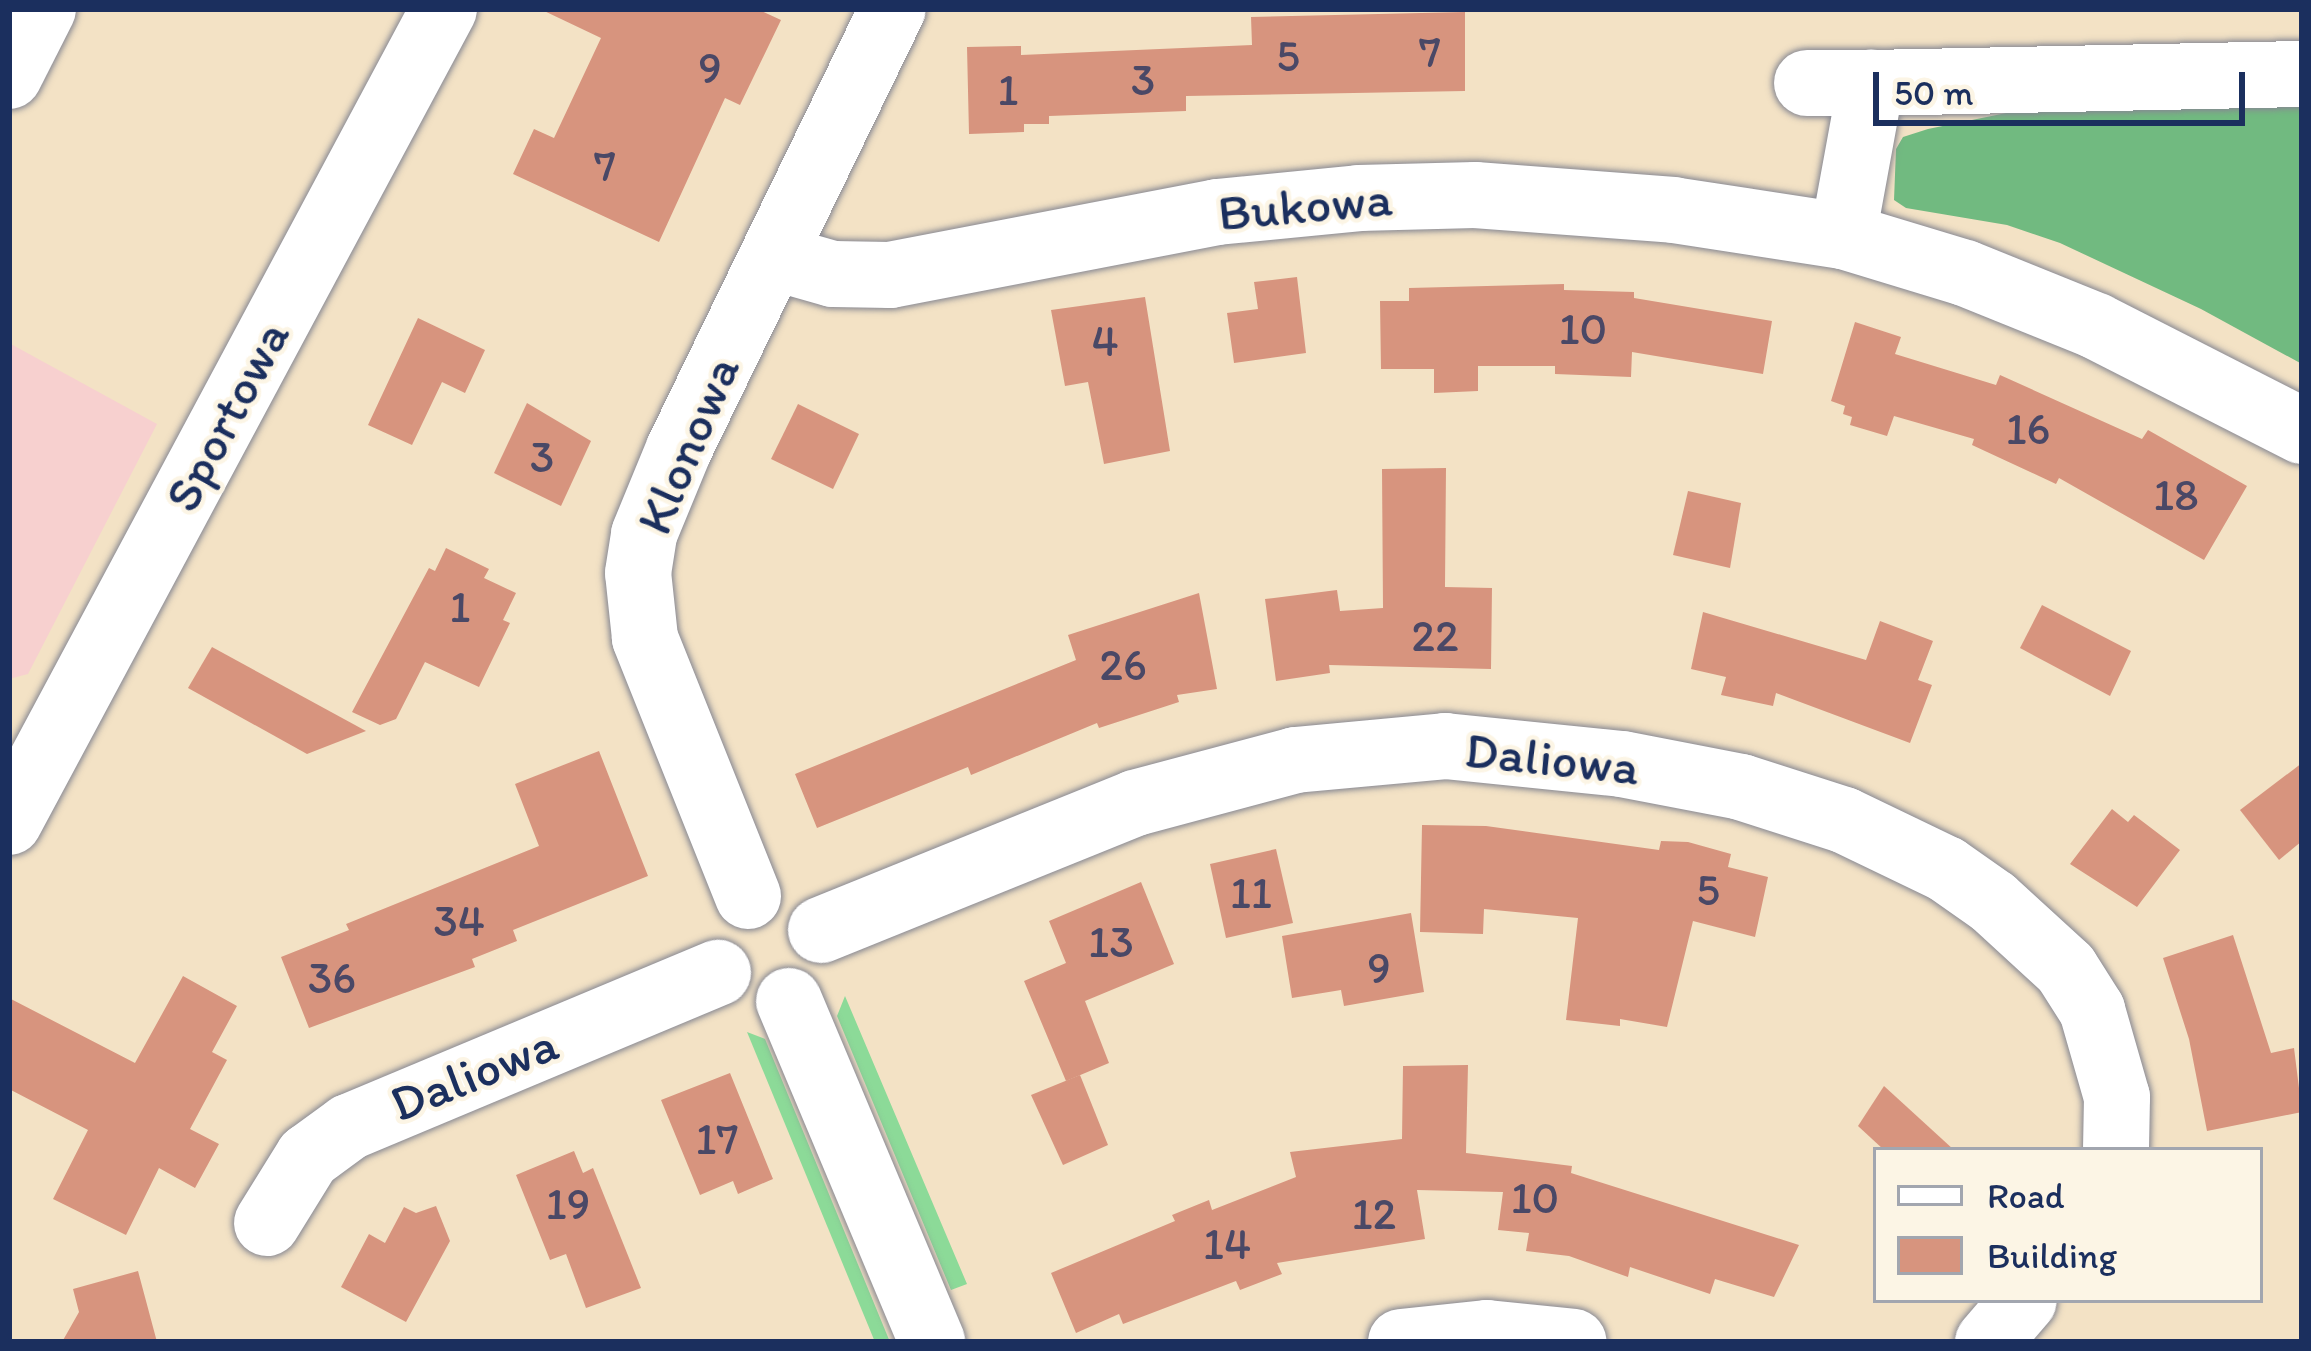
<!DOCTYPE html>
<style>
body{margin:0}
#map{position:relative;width:2311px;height:1351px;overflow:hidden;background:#f3e2c5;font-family:Itim,sans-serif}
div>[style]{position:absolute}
.built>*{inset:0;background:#f7d0cf}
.green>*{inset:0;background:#8cda98}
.forest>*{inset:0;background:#71ba80}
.building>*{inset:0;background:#d7947e}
.roads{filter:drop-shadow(0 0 3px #878892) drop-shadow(0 0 3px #878892)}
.minor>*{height:66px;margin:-33px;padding:0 33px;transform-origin:33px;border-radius:33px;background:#fff}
span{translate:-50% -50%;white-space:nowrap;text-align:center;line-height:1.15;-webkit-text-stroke:9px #fcf5e5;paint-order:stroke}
.number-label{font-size:45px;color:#4a4866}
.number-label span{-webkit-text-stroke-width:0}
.street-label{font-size:51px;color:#1b2f5e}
.frame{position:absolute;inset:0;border:12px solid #1b2f5e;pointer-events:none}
.legend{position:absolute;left:1873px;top:1147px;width:390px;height:156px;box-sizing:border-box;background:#fcf5e5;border:3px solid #a2a6af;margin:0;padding:15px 21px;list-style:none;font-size:36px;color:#1b2f5e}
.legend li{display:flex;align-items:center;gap:24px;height:60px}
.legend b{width:60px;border:3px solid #a2a6af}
.scale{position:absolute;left:1873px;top:72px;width:372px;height:54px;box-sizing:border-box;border:6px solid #1b2f5e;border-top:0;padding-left:15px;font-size:36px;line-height:42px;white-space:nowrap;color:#1b2f5e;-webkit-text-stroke:9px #fcf5e5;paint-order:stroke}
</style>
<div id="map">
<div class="built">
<div style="clip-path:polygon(9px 343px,157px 424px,28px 674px,9px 679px)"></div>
</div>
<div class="green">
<div style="clip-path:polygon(845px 996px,928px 1192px,967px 1284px,951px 1290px,837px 1016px)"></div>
<div style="clip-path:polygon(747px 1032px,765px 1039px,890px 1342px,875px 1342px)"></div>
</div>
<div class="forest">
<div style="clip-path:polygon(2302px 99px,2302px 364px,2201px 309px,2060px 243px,2007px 225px,1906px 208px,1894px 200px,1896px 149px,1903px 137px,1928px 129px,2011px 112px)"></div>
</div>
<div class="building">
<div style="clip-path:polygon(540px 9px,757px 9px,781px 20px,740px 105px,725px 98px,659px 242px,513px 174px,534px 129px,554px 138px,601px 38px)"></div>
<div style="clip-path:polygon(1465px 12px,1465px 91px,1186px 96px,1186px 111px,1049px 116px,1049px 124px,1024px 124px,1024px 132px,969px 134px,967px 47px,1021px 46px,1021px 55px,1252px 45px,1251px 17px)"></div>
<div style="clip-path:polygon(1297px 277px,1306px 353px,1234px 363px,1227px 313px,1258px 309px,1254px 282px)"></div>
<div style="clip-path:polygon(1564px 284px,1564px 290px,1634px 292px,1634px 298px,1772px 321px,1763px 374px,1632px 352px,1631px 377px,1555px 374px,1555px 366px,1478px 366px,1478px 391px,1434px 393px,1434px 369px,1381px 369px,1380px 301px,1409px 301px,1409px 288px)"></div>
<div style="clip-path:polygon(1145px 297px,1170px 451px,1104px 464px,1088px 382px,1065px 386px,1051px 310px)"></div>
<div style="clip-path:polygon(418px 318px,485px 350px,465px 393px,442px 382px,412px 445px,368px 425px)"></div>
<div style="clip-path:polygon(1855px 322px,1901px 337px,1895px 354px,1996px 385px,2000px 375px,2142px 439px,2148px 430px,2247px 486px,2204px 560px,2059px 478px,2056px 484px,1972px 445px,1974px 439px,1894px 416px,1887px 436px,1850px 425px,1852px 417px,1843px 414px,1845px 406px,1831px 401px)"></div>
<div style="clip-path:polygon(527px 403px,591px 441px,561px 506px,494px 473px)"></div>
<div style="clip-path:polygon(798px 404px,859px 434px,833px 489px,771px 459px)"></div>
<div style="clip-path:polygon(1446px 468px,1445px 587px,1492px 588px,1491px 669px,1329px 665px,1330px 673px,1276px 681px,1265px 599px,1337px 590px,1340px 611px,1383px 608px,1382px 469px)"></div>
<div style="clip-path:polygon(1688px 491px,1741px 503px,1730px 568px,1673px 555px)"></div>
<div style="clip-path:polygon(446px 548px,489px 569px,484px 578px,516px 593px,503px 620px,510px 623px,479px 687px,425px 662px,396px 719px,380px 725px,352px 712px,429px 568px,435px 571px)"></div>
<div style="clip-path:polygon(1199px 593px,1217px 689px,1177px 695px,1179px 702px,1099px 728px,1097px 723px,971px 775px,968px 767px,817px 828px,795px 774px,1076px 660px,1068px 635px)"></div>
<div style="clip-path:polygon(2042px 605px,2131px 651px,2110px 696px,2020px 648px)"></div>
<div style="clip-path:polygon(1703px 612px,1866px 660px,1880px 621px,1933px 641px,1918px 680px,1932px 685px,1910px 743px,1776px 693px,1773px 706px,1721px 695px,1726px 677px,1691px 669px)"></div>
<div style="clip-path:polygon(212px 647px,366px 731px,307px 754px,188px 688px)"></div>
<div style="clip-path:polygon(599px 751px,648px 876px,513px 930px,517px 941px,472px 959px,475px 967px,309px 1028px,281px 957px,349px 930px,346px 924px,539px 846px,515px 784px)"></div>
<div style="clip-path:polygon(2302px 763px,2302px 841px,2279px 860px,2240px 810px)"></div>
<div style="clip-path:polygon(2112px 809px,2128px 822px,2134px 815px,2180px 850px,2137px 907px,2070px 864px)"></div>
<div style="clip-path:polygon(1422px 825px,1486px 826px,1659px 850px,1661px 841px,1688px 842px,1731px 854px,1728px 867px,1768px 877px,1755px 937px,1693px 921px,1667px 1027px,1620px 1019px,1620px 1026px,1566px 1020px,1578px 918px,1484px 909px,1483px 934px,1420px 932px)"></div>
<div style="clip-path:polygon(1276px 849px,1293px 923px,1226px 938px,1210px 864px)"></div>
<div style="clip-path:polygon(1141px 882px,1174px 964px,1085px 1001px,1109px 1063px,1066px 1081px,1024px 981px,1066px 963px,1049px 921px)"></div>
<div style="clip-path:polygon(1411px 913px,1424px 992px,1344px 1006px,1341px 990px,1292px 998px,1282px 936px)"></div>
<div style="clip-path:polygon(2233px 935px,2271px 1053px,2294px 1048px,2302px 1112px,2207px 1131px,2189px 1039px,2163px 958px)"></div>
<div style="clip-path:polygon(183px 976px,237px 1006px,212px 1052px,227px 1060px,190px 1129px,219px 1144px,195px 1188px,159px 1168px,126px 1235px,53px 1199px,88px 1130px,9px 1089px,9px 998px,135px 1063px)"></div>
<div style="clip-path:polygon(1468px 1065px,1466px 1153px,1572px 1166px,1571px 1173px,1799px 1245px,1774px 1297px,1715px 1279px,1710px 1294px,1630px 1267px,1628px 1277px,1569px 1256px,1526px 1251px,1529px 1233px,1498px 1230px,1503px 1192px,1417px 1190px,1425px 1239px,1277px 1263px,1282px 1274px,1240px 1290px,1236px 1281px,1123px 1324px,1119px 1314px,1076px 1333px,1051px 1273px,1175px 1221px,1172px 1215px,1209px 1200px,1212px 1210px,1296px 1177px,1290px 1152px,1402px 1139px,1403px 1066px)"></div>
<div style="clip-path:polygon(730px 1073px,773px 1179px,738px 1194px,733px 1181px,700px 1195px,661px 1100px)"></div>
<div style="clip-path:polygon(1080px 1075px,1108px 1145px,1063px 1165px,1031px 1095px)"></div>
<div style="clip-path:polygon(1884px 1086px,1954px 1150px,1884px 1150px,1858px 1126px)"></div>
<div style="clip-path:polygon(574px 1151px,583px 1173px,593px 1168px,641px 1288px,586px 1308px,566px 1254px,550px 1260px,516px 1175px)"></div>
<div style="clip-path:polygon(436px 1206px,450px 1241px,406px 1322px,341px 1287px,369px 1234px,385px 1243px,404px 1207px,416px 1213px)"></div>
<div style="clip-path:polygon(138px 1271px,157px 1342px,62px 1342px,79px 1312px,73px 1289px)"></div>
</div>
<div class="roads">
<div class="minor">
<div style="left:9px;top:76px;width:75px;rotate:-63.1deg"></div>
<div style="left:1807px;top:83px;width:64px"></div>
<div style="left:1843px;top:236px;width:156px;rotate:-79.6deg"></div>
<div style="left:1871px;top:83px;width:431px;rotate:-1.2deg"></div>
<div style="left:773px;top:257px;width:62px;rotate:15.8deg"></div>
<div style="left:833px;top:274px;width:57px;rotate:1deg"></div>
<div style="left:890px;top:275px;width:333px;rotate:-10.9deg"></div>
<div style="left:1217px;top:212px;width:143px;rotate:-5.6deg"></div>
<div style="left:1359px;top:198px;width:116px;rotate:-1.5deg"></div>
<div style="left:1475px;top:195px;width:199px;rotate:4.3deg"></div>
<div style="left:1673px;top:210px;width:172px;rotate:8.7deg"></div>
<div style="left:1843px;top:236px;width:127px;rotate:16.9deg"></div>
<div style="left:1965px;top:273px;width:141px;rotate:22deg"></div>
<div style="left:2096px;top:326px;width:231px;rotate:27deg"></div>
<div style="left:9px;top:822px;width:922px;rotate:-61.85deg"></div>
<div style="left:748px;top:896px;width:278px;rotate:-111.8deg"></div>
<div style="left:645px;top:638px;width:65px;rotate:-96.1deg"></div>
<div style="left:638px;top:573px;width:39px;rotate:-81deg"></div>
<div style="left:644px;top:534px;width:92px;rotate:-67.6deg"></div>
<div style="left:679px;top:449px;width:489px;rotate:-64.1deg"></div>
<div style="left:821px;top:930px;width:339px;rotate:-22deg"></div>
<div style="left:1135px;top:803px;width:166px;rotate:-15deg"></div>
<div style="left:1295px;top:760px;width:151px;rotate:-5.3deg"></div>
<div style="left:1445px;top:746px;width:178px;rotate:5.8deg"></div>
<div style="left:1622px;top:764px;width:121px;rotate:10.9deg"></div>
<div style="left:1741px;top:787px;width:108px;rotate:17.8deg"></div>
<div style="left:1844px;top:820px;width:113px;rotate:25.7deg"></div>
<div style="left:1946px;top:869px;width:57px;rotate:35.1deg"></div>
<div style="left:1993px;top:902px;width:99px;rotate:42.5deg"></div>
<div style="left:2066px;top:969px;width:49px;rotate:57.6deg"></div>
<div style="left:2092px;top:1010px;width:91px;rotate:74deg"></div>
<div style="left:2117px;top:1097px;width:53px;rotate:91.1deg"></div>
<div style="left:789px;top:1001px;width:370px;rotate:67.2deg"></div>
<div style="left:267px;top:1223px;width:78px;rotate:-58.2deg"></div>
<div style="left:308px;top:1157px;width:51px;rotate:-36.2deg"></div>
<div style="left:349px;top:1127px;width:400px;rotate:-22.7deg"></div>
<div style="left:1401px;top:1342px;width:86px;rotate:-6deg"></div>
<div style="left:1487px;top:1333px;width:87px;rotate:5.9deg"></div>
<div style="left:1988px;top:1342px;width:55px;rotate:-49.4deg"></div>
</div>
</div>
<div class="number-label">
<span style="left:1430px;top:52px">7</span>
<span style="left:1288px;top:56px">5</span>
<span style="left:710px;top:68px">9</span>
<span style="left:1143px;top:80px">3</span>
<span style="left:1008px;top:90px">1</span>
<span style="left:605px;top:166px">7</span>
<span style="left:1583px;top:329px">10</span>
<span style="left:1105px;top:341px">4</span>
<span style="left:2028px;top:429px">16</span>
<span style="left:542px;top:457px">3</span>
<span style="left:2176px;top:495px">18</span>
<span style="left:460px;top:607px">1</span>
<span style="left:1435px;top:636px">22</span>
<span style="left:1123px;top:665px">26</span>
<span style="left:1708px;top:890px">5</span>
<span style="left:1251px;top:893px">11</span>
<span style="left:459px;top:921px">34</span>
<span style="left:1111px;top:942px">13</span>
<span style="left:1379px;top:968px">9</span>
<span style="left:332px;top:978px">36</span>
<span style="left:717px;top:1139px">17</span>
<span style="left:1535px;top:1198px">10</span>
<span style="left:568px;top:1204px">19</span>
<span style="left:1374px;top:1214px">12</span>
<span style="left:1227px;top:1244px">14</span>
</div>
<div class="street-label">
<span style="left:1305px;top:206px;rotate:-5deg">Bukowa</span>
<span style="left:227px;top:416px;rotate:-62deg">Sportowa</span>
<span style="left:688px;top:445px;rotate:-67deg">Klonowa</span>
<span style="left:1552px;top:759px;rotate:6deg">Daliowa</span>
<span style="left:474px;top:1074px;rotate:-22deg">Daliowa</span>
</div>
<div class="frame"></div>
<ul class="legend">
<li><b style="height:15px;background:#fff"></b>Road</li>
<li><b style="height:33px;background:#d7947e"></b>Building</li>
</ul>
<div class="scale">50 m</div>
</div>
